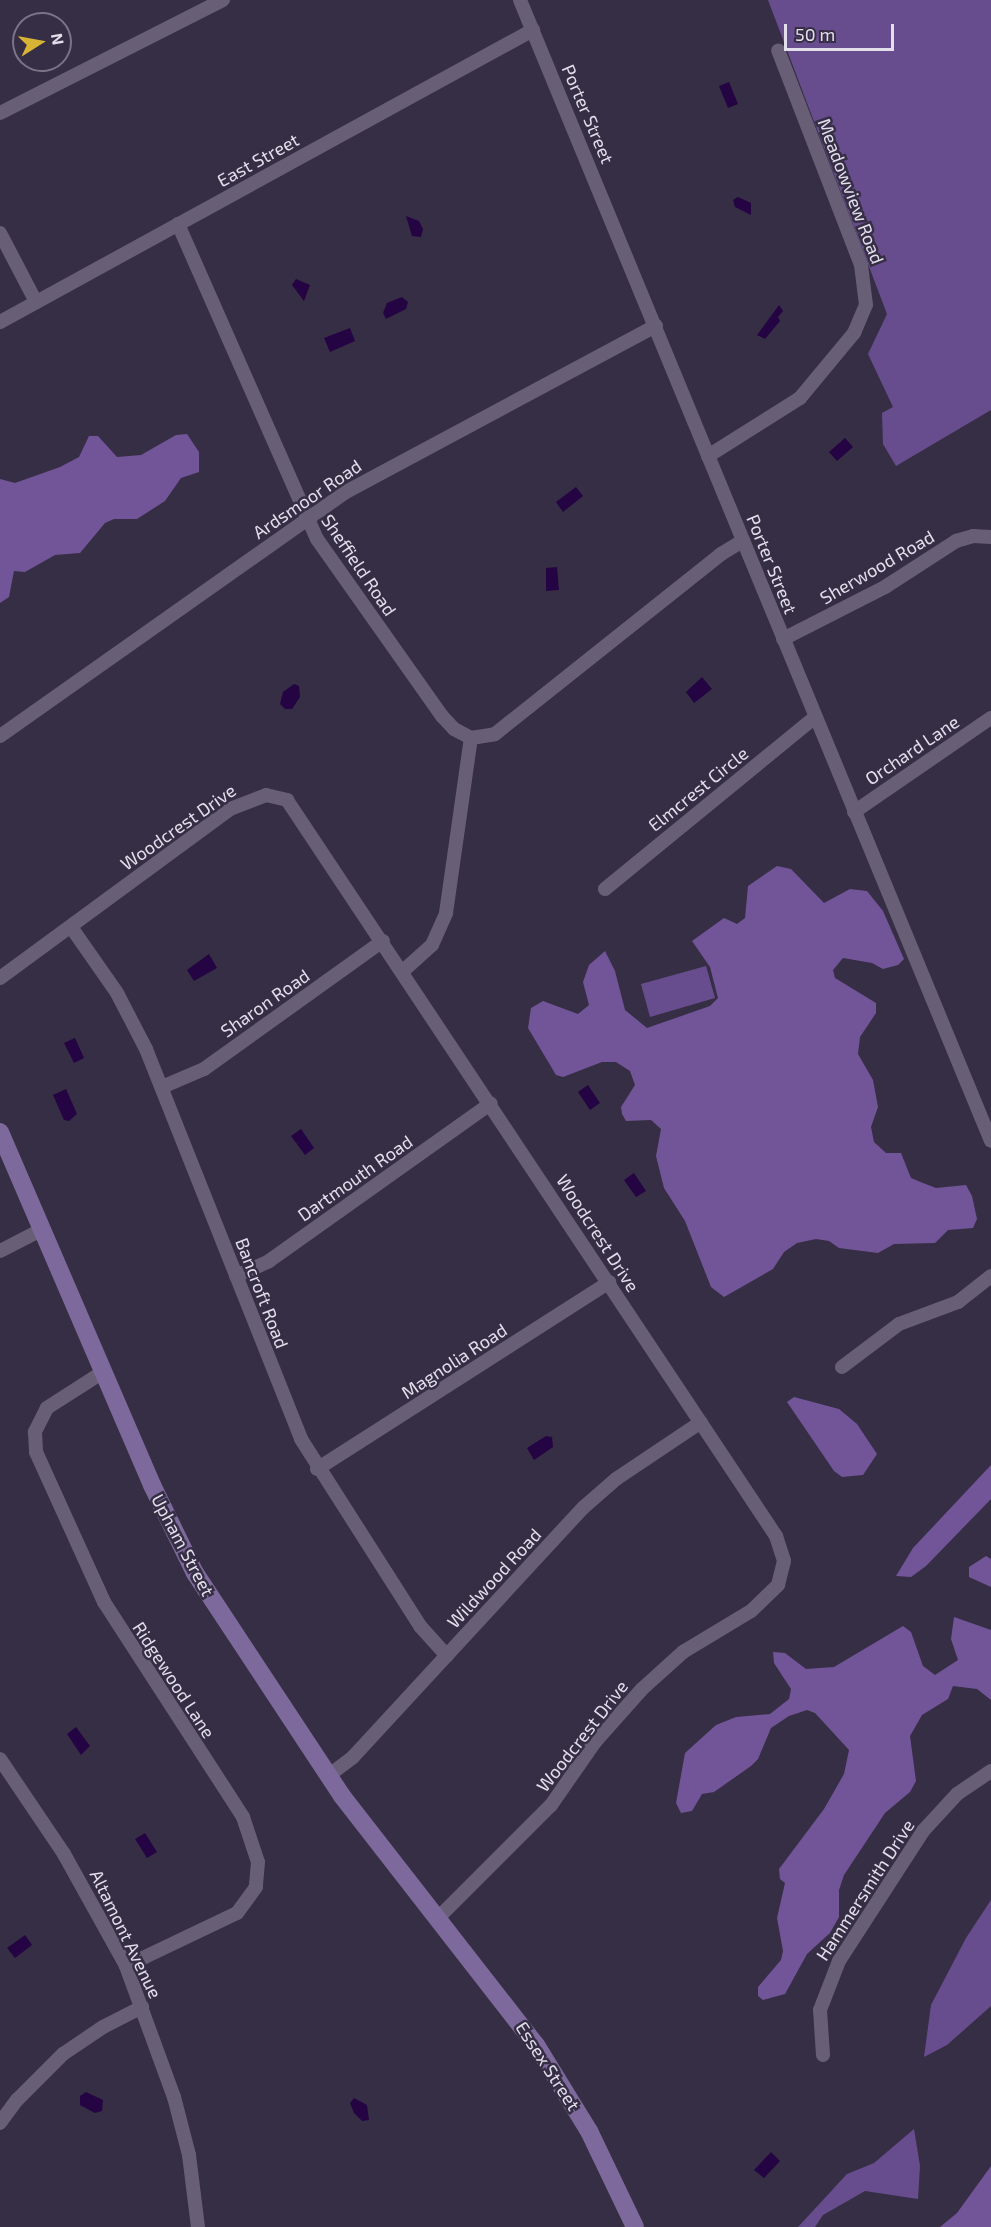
<!DOCTYPE html>
<style>
body{margin:0}
#map{position:relative;width:991px;height:2227px;overflow:hidden;background:#362e44;font-family:"Exo 2",sans-serif}
div>[style]{position:absolute}
.green>*{inset:0;background:#684d8e}
.forest>*{inset:0;background:#715598}
.water>*{inset:0;background:#240442}
.street>*{height:14px;margin:-7px;padding:0 7px;transform-origin:7px;border-radius:7px;background:#685f77}
.secondary>*{height:18px;margin:-9px;padding:0 9px;transform-origin:9px;border-radius:9px;background:#7d699b}
span{translate:-50% -50%;white-space:nowrap;text-align:center;line-height:1.15;-webkit-text-stroke:5px #362e44;paint-order:stroke}
.street-label{font-size:18px;color:#e3deec}
.north{position:absolute;left:12px;top:12px;width:60px;height:60px;box-sizing:border-box;background:#362e44;border:2px solid #7b7487;border-radius:50%;rotate:79deg;font-size:16px;font-weight:700;line-height:24px;text-align:center;color:#e3deec}
.north::after{content:'';display:block;margin:auto;width:21px;height:27px;background:#d7b434;clip-path:polygon(50% 0,100% 100%,50% 72%,0 100%)}
.scale{position:absolute;left:784px;top:24px;width:110px;height:27px;box-sizing:border-box;border:3px solid #e3deec;border-top:0;padding-left:8px;font-size:18px;line-height:21px;white-space:nowrap;color:#e3deec;-webkit-text-stroke:4px #362e44;paint-order:stroke}
</style>
<div id="map">
<div class="green">
<div style="clip-path:polygon(768px 0,991px 0,991px 410px,896px 466px,883px 444px,882px 413px,893px 407px,868px 354px,887px 314px)"></div>
<div style="clip-path:polygon(706px 966px,715px 998px,650px 1017px,641px 984px)"></div>
<div style="clip-path:polygon(991px 1900px,991px 2006px,947px 2045px,924px 2057px,931px 2005px,966px 1938px)"></div>
<div style="clip-path:polygon(914px 2129px,920px 2166px,918px 2199px,865px 2191px,823px 2215px,815px 2227px,798px 2227px,847px 2174px,874px 2163px)"></div>
</div>
<div class="forest">
<div style="clip-path:polygon(187px 434px,199px 452px,199px 472px,181px 478px,165px 501px,137px 519px,114px 519px,105px 523px,80px 553px,55px 555px,25px 572px,14px 571px,9px 597px,0 603px,0 479px,15px 483px,60px 467px,79px 457px,89px 436px,98px 436px,117px 457px,141px 455px,176px 435px)"></div>
<div style="clip-path:polygon(777px 866px,791px 869px,824px 903px,850px 889px,867px 891px,883px 911px,904px 959px,898px 965px,883px 969px,872px 963px,843px 958px,833px 970px,835px 978px,876px 1003px,876px 1013px,860px 1037px,858px 1054px,873px 1080px,878px 1107px,871px 1127px,874px 1142px,886px 1153px,901px 1153px,911px 1178px,923px 1183px,936px 1188px,966px 1185px,972px 1196px,977px 1219px,973px 1228px,948px 1230px,935px 1243px,894px 1244px,878px 1253px,839px 1248px,829px 1241px,816px 1239px,797px 1243px,784px 1252px,773px 1269px,724px 1297px,711px 1287px,685px 1221px,664px 1188px,656px 1156px,661px 1129px,651px 1120px,626px 1121px,622px 1114px,621px 1107px,635px 1085px,630px 1071px,616px 1062px,602px 1062px,563px 1077px,556px 1075px,528px 1028px,531px 1008px,543px 1001px,578px 1014px,589px 1005px,583px 982px,589px 965px,605px 951px,615px 971px,625px 1010px,647px 1028px,710px 1006px,718px 998px,710px 967px,692px 941px,724px 918px,737px 924px,745px 918px,748px 886px)"></div>
<div style="clip-path:polygon(794px 1397px,839px 1409px,857px 1424px,877px 1454px,863px 1475px,842px 1477px,834px 1471px,787px 1402px)"></div>
<div style="clip-path:polygon(991px 1465px,991px 1499px,926px 1566px,911px 1577px,896px 1576px,913px 1548px)"></div>
<div style="clip-path:polygon(986px 1556px,991px 1559px,991px 1587px,969px 1577px,969px 1567px)"></div>
<div style="clip-path:polygon(954px 1617px,991px 1630px,991px 1700px,977px 1689px,953px 1686px,948px 1699px,922px 1715px,910px 1736px,916px 1781px,910px 1792px,885px 1813px,844px 1875px,839px 1890px,839px 1917px,830px 1933px,807px 1954px,785px 1994px,763px 2000px,758px 1996px,758px 1987px,781px 1960px,783px 1951px,777px 1918px,785px 1883px,780px 1879px,779px 1869px,824px 1809px,844px 1774px,849px 1750px,815px 1713px,807px 1710px,789px 1716px,771px 1728px,758px 1759px,751px 1766px,714px 1792px,702px 1794px,692px 1811px,681px 1813px,676px 1803px,685px 1753px,716px 1725px,736px 1717px,770px 1714px,789px 1699px,791px 1689px,774px 1663px,773px 1652px,785px 1653px,806px 1669px,834px 1667px,903px 1626px,911px 1632px,923px 1666px,935px 1675px,958px 1660px,951px 1639px)"></div>
<div style="clip-path:polygon(991px 2166px,991px 2227px,940px 2227px,957px 2213px)"></div>
</div>
<div class="water">
<div style="clip-path:polygon(729px 82px,738px 104px,728px 108px,719px 86px)"></div>
<div style="clip-path:polygon(738px 197px,751px 203px,751px 215px,735px 207px,733px 200px)"></div>
<div style="clip-path:polygon(406px 216px,419px 221px,423px 229px,421px 237px,412px 236px)"></div>
<div style="clip-path:polygon(296px 279px,310px 285px,304px 301px,292px 285px)"></div>
<div style="clip-path:polygon(402px 297px,408px 302px,406px 309px,386px 319px,383px 313px,387px 303px)"></div>
<div style="clip-path:polygon(779px 305px,783px 311px,778px 317px,780px 321px,765px 339px,757px 335px)"></div>
<div style="clip-path:polygon(350px 328px,355px 341px,330px 352px,324px 338px)"></div>
<div style="clip-path:polygon(845px 438px,853px 447px,837px 461px,829px 452px)"></div>
<div style="clip-path:polygon(576px 487px,583px 496px,563px 512px,556px 502px)"></div>
<div style="clip-path:polygon(557px 567px,559px 590px,546px 591px,546px 568px)"></div>
<div style="clip-path:polygon(702px 677px,712px 689px,694px 703px,686px 692px)"></div>
<div style="clip-path:polygon(294px 684px,299px 686px,300px 697px,292px 709px,285px 709px,280px 704px,283px 692px)"></div>
<div style="clip-path:polygon(209px 954px,217px 968px,194px 981px,187px 970px)"></div>
<div style="clip-path:polygon(75px 1038px,84px 1058px,74px 1063px,64px 1043px)"></div>
<div style="clip-path:polygon(588px 1085px,600px 1103px,590px 1110px,578px 1092px)"></div>
<div style="clip-path:polygon(66px 1089px,77px 1114px,69px 1121px,64px 1120px,53px 1095px)"></div>
<div style="clip-path:polygon(301px 1129px,314px 1148px,305px 1155px,291px 1136px)"></div>
<div style="clip-path:polygon(634px 1173px,646px 1191px,636px 1197px,624px 1180px)"></div>
<div style="clip-path:polygon(546px 1436px,552px 1437px,553px 1447px,534px 1460px,527px 1448px)"></div>
<div style="clip-path:polygon(76px 1727px,90px 1746px,81px 1755px,67px 1734px)"></div>
<div style="clip-path:polygon(145px 1833px,157px 1852px,147px 1858px,135px 1839px)"></div>
<div style="clip-path:polygon(25px 1935px,32px 1945px,15px 1958px,7px 1948px)"></div>
<div style="clip-path:polygon(86px 2092px,103px 2100px,102px 2111px,95px 2113px,80px 2105px,80px 2096px)"></div>
<div style="clip-path:polygon(354px 2098px,367px 2105px,369px 2120px,362px 2121px,354px 2113px,350px 2103px)"></div>
<div style="clip-path:polygon(771px 2152px,780px 2161px,764px 2178px,754px 2170px)"></div>
</div>
<div class="street">
<div style="left:520px;top:0;width:1234px;rotate:67.57deg"></div>
<div style="left:0;top:113px;width:250px;rotate:-26.9deg"></div>
<div style="left:178px;top:224px;width:344px;rotate:66.2deg"></div>
<div style="left:317px;top:539px;width:217px;rotate:54.8deg"></div>
<div style="left:442px;top:716px;width:18px;rotate:47deg"></div>
<div style="left:454px;top:729px;width:19px;rotate:28deg"></div>
<div style="left:0;top:233px;width:78px;rotate:62.4deg"></div>
<div style="left:0;top:322px;width:608px;rotate:-28.72deg"></div>
<div style="left:708px;top:456px;width:109px;rotate:-32.2deg"></div>
<div style="left:800px;top:398px;width:85px;rotate:-50.3deg"></div>
<div style="left:854px;top:333px;width:30px;rotate:-67deg"></div>
<div style="left:866px;top:305px;width:40px;rotate:-97.1deg"></div>
<div style="left:861px;top:265px;width:230px;rotate:-111.1deg"></div>
<div style="left:783px;top:639px;width:114px;rotate:-27deg"></div>
<div style="left:885px;top:587px;width:85px;rotate:-32.9deg"></div>
<div style="left:956px;top:541px;width:18px;rotate:-16deg"></div>
<div style="left:973px;top:536px;width:18px;rotate:3deg"></div>
<div style="left:0;top:736px;width:421px;rotate:-35.2deg"></div>
<div style="left:344px;top:493px;width:354px;rotate:-28.2deg"></div>
<div style="left:854px;top:812px;width:166px;rotate:-34.5deg"></div>
<div style="left:605px;top:889px;width:271px;rotate:-39.3deg"></div>
<div style="left:71px;top:927px;width:80px;rotate:55.1deg"></div>
<div style="left:117px;top:993px;width:63px;rotate:62.6deg"></div>
<div style="left:146px;top:1049px;width:420px;rotate:68.3deg"></div>
<div style="left:301px;top:1439px;width:222px;rotate:57.5deg"></div>
<div style="left:420px;top:1626px;width:40px;rotate:48deg"></div>
<div style="left:403px;top:971px;width:39px;rotate:-42deg"></div>
<div style="left:432px;top:945px;width:35px;rotate:-66deg"></div>
<div style="left:446px;top:913px;width:177px;rotate:-81.9deg"></div>
<div style="left:471px;top:738px;width:24px;rotate:-9deg"></div>
<div style="left:495px;top:734px;width:289px;rotate:-38.5deg"></div>
<div style="left:721px;top:554px;width:26px;rotate:-31deg"></div>
<div style="left:0;top:978px;width:285px;rotate:-36.3deg"></div>
<div style="left:230px;top:809px;width:39px;rotate:-21deg"></div>
<div style="left:266px;top:795px;width:22px;rotate:13deg"></div>
<div style="left:287px;top:800px;width:884px;rotate:56.4deg"></div>
<div style="left:776px;top:1536px;width:26px;rotate:72deg"></div>
<div style="left:784px;top:1561px;width:25px;rotate:104deg"></div>
<div style="left:778px;top:1585px;width:37px;rotate:136deg"></div>
<div style="left:751px;top:1611px;width:79px;rotate:148.9deg"></div>
<div style="left:683px;top:1652px;width:55px;rotate:137.9deg"></div>
<div style="left:642px;top:1689px;width:71px;rotate:131.6deg"></div>
<div style="left:595px;top:1742px;width:77px;rotate:124.9deg"></div>
<div style="left:551px;top:1805px;width:158px;rotate:135deg"></div>
<div style="left:162px;top:1087px;width:46px;rotate:-23.2deg"></div>
<div style="left:204px;top:1069px;width:220px;rotate:-35.6deg"></div>
<div style="left:0;top:1251px;width:46px;rotate:-27.1deg"></div>
<div style="left:236px;top:1276px;width:36px;rotate:-24deg"></div>
<div style="left:269px;top:1261px;width:272px;rotate:-35.4deg"></div>
<div style="left:842px;top:1367px;width:71px;rotate:-37deg"></div>
<div style="left:899px;top:1324px;width:63px;rotate:-20.4deg"></div>
<div style="left:958px;top:1302px;width:42px;rotate:-38.2deg"></div>
<div style="left:103px;top:1372px;width:67px;rotate:147.3deg"></div>
<div style="left:47px;top:1408px;width:27px;rotate:117deg"></div>
<div style="left:35px;top:1432px;width:20px;rotate:87deg"></div>
<div style="left:36px;top:1452px;width:165px;rotate:65.6deg"></div>
<div style="left:104px;top:1602px;width:256px;rotate:57.1deg"></div>
<div style="left:243px;top:1817px;width:47px;rotate:71.6deg"></div>
<div style="left:258px;top:1862px;width:25px;rotate:95deg"></div>
<div style="left:256px;top:1887px;width:32px;rotate:126deg"></div>
<div style="left:237px;top:1913px;width:123px;rotate:154.5deg"></div>
<div style="left:317px;top:1469px;width:347px;rotate:-32.6deg"></div>
<div style="left:0;top:1759px;width:115px;rotate:56deg"></div>
<div style="left:64px;top:1854px;width:128px;rotate:61deg"></div>
<div style="left:126px;top:1966px;width:140px;rotate:69.9deg"></div>
<div style="left:174px;top:2097px;width:60px;rotate:75.5deg"></div>
<div style="left:189px;top:2155px;width:73px;rotate:82.9deg"></div>
<div style="left:328px;top:1776px;width:31px;rotate:-37deg"></div>
<div style="left:353px;top:1757px;width:340px;rotate:-47.3deg"></div>
<div style="left:584px;top:1507px;width:43px;rotate:-41.2deg"></div>
<div style="left:616px;top:1479px;width:102px;rotate:-33.8deg"></div>
<div style="left:823px;top:2055px;width:45px;rotate:-93.8deg"></div>
<div style="left:820px;top:2010px;width:53px;rotate:-68.8deg"></div>
<div style="left:839px;top:1961px;width:155px;rotate:-57.1deg"></div>
<div style="left:923px;top:1831px;width:50px;rotate:-47.4deg"></div>
<div style="left:957px;top:1794px;width:41px;rotate:-34.1deg"></div>
<div style="left:0;top:2123px;width:29px;rotate:-54deg"></div>
<div style="left:17px;top:2100px;width:65px;rotate:-45deg"></div>
<div style="left:63px;top:2054px;width:48px;rotate:-34deg"></div>
<div style="left:103px;top:2027px;width:44px;rotate:-27.1deg"></div>
</div>
<div class="secondary">
<div style="left:0;top:1132px;width:384px;rotate:66.7deg"></div>
<div style="left:152px;top:1485px;width:98px;rotate:64deg"></div>
<div style="left:195px;top:1573px;width:267px;rotate:56.6deg"></div>
<div style="left:342px;top:1796px;width:316px;rotate:52.1deg"></div>
<div style="left:536px;top:2045px;width:101px;rotate:58.4deg"></div>
<div style="left:589px;top:2131px;width:106px;rotate:64.4deg"></div>
</div>
<div class="street-label">
<span style="left:588px;top:114px;rotate:67deg">Porter Street</span>
<span style="left:258px;top:160px;rotate:-29deg">East Street</span>
<span style="left:851px;top:191px;rotate:69deg">Meadowview Road</span>
<span style="left:307px;top:499px;rotate:-34deg">Ardsmoor Road</span>
<span style="left:772px;top:564px;rotate:68deg">Porter Street</span>
<span style="left:359px;top:565px;rotate:56deg">Sheffield Road</span>
<span style="left:877px;top:567px;rotate:-30deg">Sherwood Road</span>
<span style="left:912px;top:750px;rotate:-34deg">Orchard Lane</span>
<span style="left:698px;top:789px;rotate:-39deg">Elmcrest Circle</span>
<span style="left:178px;top:827px;rotate:-35deg">Woodcrest Drive</span>
<span style="left:265px;top:1003px;rotate:-35deg">Sharon Road</span>
<span style="left:355px;top:1178px;rotate:-35deg">Dartmouth Road</span>
<span style="left:598px;top:1233px;rotate:57deg">Woodcrest Drive</span>
<span style="left:262px;top:1293px;rotate:69deg">Bancroft Road</span>
<span style="left:454px;top:1361px;rotate:-33deg">Magnolia Road</span>
<span style="left:183px;top:1545px;rotate:62deg">Upham Street</span>
<span style="left:494px;top:1578px;rotate:-47deg">Wildwood Road</span>
<span style="left:174px;top:1680px;rotate:57deg">Ridgewood Lane</span>
<span style="left:582px;top:1736px;rotate:-52deg">Woodcrest Drive</span>
<span style="left:865px;top:1890px;rotate:-57deg">Hammersmith Drive</span>
<span style="left:126px;top:1934px;rotate:64deg">Altamont Avenue</span>
<span style="left:548px;top:2066px;rotate:57deg">Essex Street</span>
</div>
<div class="north">N</div>
<div class="scale">50 m</div>
</div>
